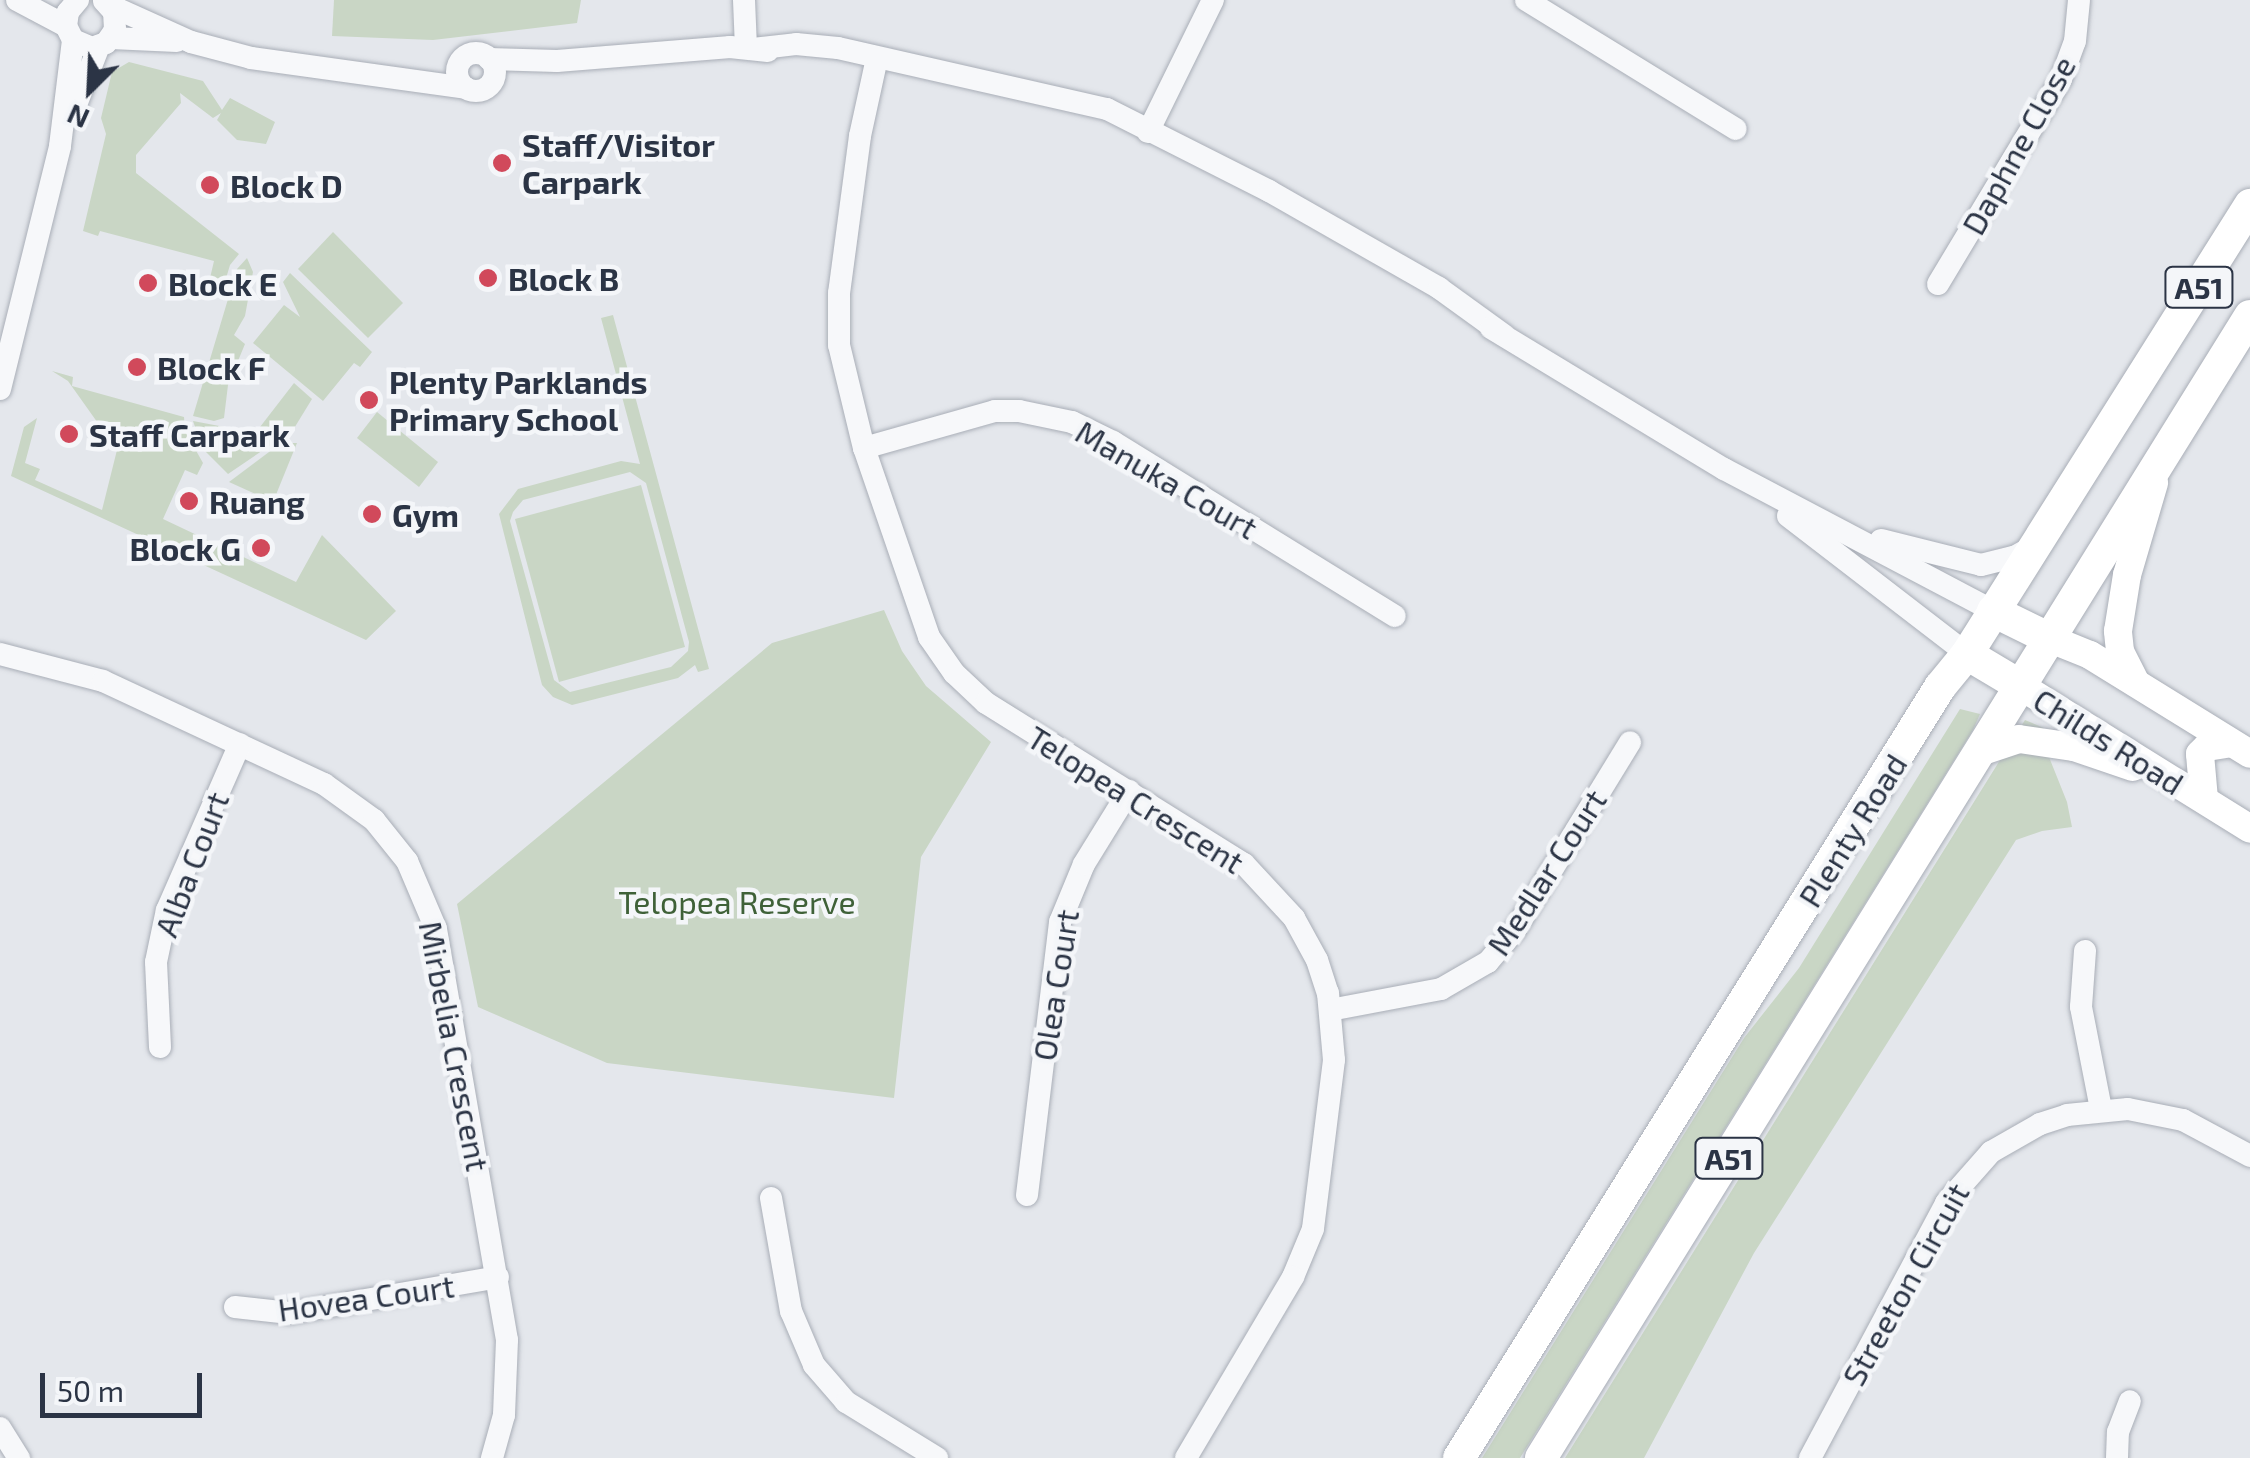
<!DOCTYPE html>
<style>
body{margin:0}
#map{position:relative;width:2250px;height:1458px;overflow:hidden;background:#e4e7ec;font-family:"Exo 2",sans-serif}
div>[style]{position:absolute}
.green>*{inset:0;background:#c9d6c5}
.roads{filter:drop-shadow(0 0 2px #a9aeb7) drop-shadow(0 0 2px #a9aeb7)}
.minor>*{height:22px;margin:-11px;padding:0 11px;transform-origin:11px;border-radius:11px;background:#f7f8fa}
.minor>.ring{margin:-11px;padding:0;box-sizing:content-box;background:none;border:22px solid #f7f8fa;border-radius:50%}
.major>*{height:28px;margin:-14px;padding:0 14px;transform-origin:14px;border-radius:14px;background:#fff}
.highway>*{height:32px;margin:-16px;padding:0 16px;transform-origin:16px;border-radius:16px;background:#fff}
.dots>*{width:28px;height:28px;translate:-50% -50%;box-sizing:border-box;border:5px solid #f4f6f9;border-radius:50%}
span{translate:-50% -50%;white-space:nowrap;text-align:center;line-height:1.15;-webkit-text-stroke:9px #f4f6f9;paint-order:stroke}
.shield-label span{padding:2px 8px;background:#f4f6f9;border:2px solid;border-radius:8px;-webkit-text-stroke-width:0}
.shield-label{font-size:30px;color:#2b3445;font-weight:700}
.poi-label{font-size:32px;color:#2b3445;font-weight:700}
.left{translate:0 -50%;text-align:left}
.right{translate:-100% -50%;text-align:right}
.street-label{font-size:32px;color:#2b3445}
.park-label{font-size:32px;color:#3f6138}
.north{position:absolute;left:40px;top:40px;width:100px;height:100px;-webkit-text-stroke:8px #f4f6f9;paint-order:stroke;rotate:204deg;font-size:28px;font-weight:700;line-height:40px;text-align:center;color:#2b3445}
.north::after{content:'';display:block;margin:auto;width:35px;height:45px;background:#2b3445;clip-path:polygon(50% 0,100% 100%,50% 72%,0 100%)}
.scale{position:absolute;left:40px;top:1373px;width:162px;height:45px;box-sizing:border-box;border:5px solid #2b3445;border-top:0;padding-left:12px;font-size:30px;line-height:35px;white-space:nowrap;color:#2b3445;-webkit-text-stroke:8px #f4f6f9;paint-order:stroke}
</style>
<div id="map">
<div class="green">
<div style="clip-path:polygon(334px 0,581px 0,577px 23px,433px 40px,332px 36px)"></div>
<div style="clip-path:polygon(129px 62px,203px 81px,222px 110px,230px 98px,275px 122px,266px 144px,237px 140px,217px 120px,221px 113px,213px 118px,180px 93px,181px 103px,136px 155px,136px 173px,239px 254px,230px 265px,221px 295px,207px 291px,214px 261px,100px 231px,98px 236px,83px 231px,106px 134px,101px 118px,112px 72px)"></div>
<div style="clip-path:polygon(333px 232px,403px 303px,368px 338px,298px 269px)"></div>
<div style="clip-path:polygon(247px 258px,253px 272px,245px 316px,234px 335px,245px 344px,228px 385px,224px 418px,214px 421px,193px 416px,237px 269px)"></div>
<div style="clip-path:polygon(290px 273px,372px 352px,360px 367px,354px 363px,323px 401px,253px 343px,284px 305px,300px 317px,283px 282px)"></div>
<div style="clip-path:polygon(evenodd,613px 315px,709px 669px,698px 672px,695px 665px,678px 678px,572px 705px,553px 697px,542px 685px,499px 514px,518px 489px,621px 461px,640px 464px,601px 318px,613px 315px,630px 472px,646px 483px,689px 642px,688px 651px,671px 667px,570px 692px,554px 680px,510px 521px,513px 512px,523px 500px,630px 472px)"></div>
<div style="clip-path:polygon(52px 371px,73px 377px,72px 386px,184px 417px,185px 431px,203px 463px,197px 475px,185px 470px,163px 519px,296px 582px,322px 535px,396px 611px,366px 640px,11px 476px,24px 427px,37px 418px,25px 463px,40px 469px,35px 480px,102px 510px,117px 450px,68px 381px)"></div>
<div style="clip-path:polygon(294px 383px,312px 399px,293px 430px,285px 435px,263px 430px,260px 427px)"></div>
<div style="clip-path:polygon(377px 412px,438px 462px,419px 487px,357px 438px)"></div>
<div style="clip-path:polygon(193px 421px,235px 429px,246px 440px,263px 435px,275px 442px,228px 474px,203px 449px)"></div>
<div style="clip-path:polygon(281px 443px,297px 443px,273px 502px,229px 482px)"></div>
<div style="clip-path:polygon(641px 485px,685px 647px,559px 682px,515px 519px)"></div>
<div style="clip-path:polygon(884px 610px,902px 651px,926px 686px,991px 742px,921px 857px,894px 1098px,607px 1063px,478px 1007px,457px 904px,772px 643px)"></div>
<div style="clip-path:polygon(1960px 709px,1980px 714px,1973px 730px,1520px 1458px,1482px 1458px,1744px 1038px,1799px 968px)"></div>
<div style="clip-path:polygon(2025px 720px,2044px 728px,2043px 742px,2067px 802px,2072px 827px,2042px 831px,2016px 840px,1754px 1253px,1644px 1458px,1565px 1458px)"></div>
</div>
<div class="roads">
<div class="minor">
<div style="left:17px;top:0;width:55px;rotate:28deg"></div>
<div style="left:78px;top:0;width:16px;rotate:130deg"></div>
<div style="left:68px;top:12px;width:14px;rotate:98deg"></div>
<div style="left:66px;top:26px;width:16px;rotate:63deg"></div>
<div style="left:73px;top:40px;width:21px;rotate:23deg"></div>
<div style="left:92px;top:48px;width:15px;rotate:-20deg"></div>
<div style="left:106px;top:43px;width:16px;rotate:-55deg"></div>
<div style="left:115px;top:30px;width:18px;rotate:-93deg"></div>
<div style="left:114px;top:12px;width:15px;rotate:-132deg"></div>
<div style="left:744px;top:0;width:48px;rotate:87.6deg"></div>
<div style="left:1526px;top:0;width:246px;rotate:31.6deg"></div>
<div style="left:109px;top:5px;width:90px;rotate:24.3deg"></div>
<div style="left:191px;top:42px;width:62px;rotate:14.9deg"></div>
<div style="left:251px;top:58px;width:217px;rotate:7.9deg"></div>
<div style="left:111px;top:38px;width:66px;rotate:2.6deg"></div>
<div style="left:753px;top:49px;width:43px;rotate:-6.6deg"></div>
<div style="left:796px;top:44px;width:42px;rotate:5.4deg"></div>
<div style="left:838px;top:48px;width:276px;rotate:12.8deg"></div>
<div style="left:1107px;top:109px;width:182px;rotate:26.8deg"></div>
<div style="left:1269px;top:191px;width:196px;rotate:29.7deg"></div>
<div style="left:1439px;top:288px;width:80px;rotate:35.9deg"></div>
<div class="ring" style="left:457px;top:53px;width:16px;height:16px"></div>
<div style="left:877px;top:58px;width:80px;rotate:102.3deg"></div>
<div style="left:860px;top:136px;width:158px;rotate:97.6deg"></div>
<div style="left:839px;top:293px;width:52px;rotate:90deg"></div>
<div style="left:839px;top:345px;width:106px;rotate:76.4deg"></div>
<div style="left:864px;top:448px;width:200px;rotate:71deg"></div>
<div style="left:929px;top:637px;width:44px;rotate:55.2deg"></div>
<div style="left:954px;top:673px;width:44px;rotate:43.2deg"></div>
<div style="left:986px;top:703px;width:304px;rotate:32deg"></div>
<div style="left:1244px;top:864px;width:74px;rotate:47.2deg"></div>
<div style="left:1294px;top:918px;width:48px;rotate:61.3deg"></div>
<div style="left:1317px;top:960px;width:35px;rotate:72deg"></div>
<div style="left:1328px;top:993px;width:67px;rotate:84.9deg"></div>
<div style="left:1334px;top:1060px;width:170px;rotate:97.1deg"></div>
<div style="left:1313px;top:1229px;width:52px;rotate:112.6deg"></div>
<div style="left:1293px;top:1277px;width:210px;rotate:120.6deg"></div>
<div style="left:489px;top:59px;width:68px;rotate:1.7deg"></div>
<div style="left:557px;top:61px;width:174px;rotate:-4.6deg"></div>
<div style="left:730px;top:47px;width:38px;rotate:6deg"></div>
<div style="left:74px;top:110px;width:69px;rotate:-68.7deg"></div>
<div style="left:1148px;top:132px;width:147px;rotate:-63.8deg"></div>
<div style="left:1938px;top:284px;width:239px;rotate:-59deg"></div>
<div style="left:2061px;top:79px;width:40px;rotate:-69.8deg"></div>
<div style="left:2075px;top:41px;width:41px;rotate:-84.4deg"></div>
<div style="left:1491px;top:328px;width:272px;rotate:31.2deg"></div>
<div style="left:1724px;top:469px;width:304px;rotate:27.8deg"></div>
<div style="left:0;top:389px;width:250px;rotate:-76.1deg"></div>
<div style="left:60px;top:146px;width:107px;rotate:-83deg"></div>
<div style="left:864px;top:448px;width:136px;rotate:-15.8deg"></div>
<div style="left:995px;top:411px;width:24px"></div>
<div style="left:1019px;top:411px;width:54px;rotate:11.7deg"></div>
<div style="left:1072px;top:422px;width:46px;rotate:26deg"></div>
<div style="left:1113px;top:442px;width:331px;rotate:31.7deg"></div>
<div style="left:1788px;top:516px;width:226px;rotate:37.6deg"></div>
<div style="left:1881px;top:540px;width:103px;rotate:14deg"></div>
<div style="left:1981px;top:565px;width:34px;rotate:-14deg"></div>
<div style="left:2014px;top:557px;width:21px;rotate:-29deg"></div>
<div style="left:0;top:654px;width:106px;rotate:14.7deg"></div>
<div style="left:103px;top:681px;width:244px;rotate:25deg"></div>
<div style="left:324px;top:784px;width:62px;rotate:35.8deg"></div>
<div style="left:374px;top:820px;width:53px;rotate:51.2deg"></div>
<div style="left:407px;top:861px;width:74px;rotate:66.9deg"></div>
<div style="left:436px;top:929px;width:417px;rotate:80.2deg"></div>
<div style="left:507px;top:1340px;width:75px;rotate:92.3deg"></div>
<div style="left:504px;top:1415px;width:45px;rotate:105.6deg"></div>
<div style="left:2085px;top:951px;width:56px;rotate:94.1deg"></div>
<div style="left:2081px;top:1007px;width:104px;rotate:78.9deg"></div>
<div style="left:1330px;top:1010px;width:113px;rotate:-10.7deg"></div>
<div style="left:1441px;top:989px;width:54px;rotate:-29.9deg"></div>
<div style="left:1488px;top:962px;width:42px;rotate:-49.8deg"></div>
<div style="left:1515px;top:930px;width:220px;rotate:-58.5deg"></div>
<div style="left:160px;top:1047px;width:85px;rotate:-92.7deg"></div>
<div style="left:156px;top:962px;width:53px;rotate:-78.1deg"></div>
<div style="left:167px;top:910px;width:181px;rotate:-66.3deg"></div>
<div style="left:1027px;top:1195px;width:275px;rotate:-83.1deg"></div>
<div style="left:1060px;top:922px;width:63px;rotate:-67.5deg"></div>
<div style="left:1084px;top:864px;width:86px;rotate:-58.3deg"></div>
<div style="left:771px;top:1198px;width:115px;rotate:80deg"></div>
<div style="left:791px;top:1311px;width:59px;rotate:66.9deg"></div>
<div style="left:814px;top:1365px;width:49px;rotate:49.1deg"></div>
<div style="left:846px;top:1402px;width:107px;rotate:31.6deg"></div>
<div style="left:235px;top:1307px;width:55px;rotate:6.2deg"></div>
<div style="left:290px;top:1313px;width:211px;rotate:-9.8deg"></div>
<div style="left:0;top:1428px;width:36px;rotate:58deg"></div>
<div style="left:1810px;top:1458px;width:289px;rotate:-61.9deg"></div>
<div style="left:1946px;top:1203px;width:68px;rotate:-48.6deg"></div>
<div style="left:1991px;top:1152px;width:56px;rotate:-29.7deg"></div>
<div style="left:2040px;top:1124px;width:28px;rotate:-18deg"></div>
<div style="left:2067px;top:1115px;width:61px;rotate:-5.6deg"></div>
<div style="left:2128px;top:1109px;width:56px;rotate:11.3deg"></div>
<div style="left:2183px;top:1120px;width:76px;rotate:28.2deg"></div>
<div style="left:2117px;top:1458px;width:26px;rotate:-88deg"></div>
<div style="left:2118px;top:1432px;width:33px;rotate:-69deg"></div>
</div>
<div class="major">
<div style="left:2048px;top:638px;width:45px;rotate:22deg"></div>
<div style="left:2090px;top:655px;width:188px;rotate:31.7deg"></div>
<div style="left:2136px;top:683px;width:36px;rotate:-117deg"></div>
<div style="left:2120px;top:651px;width:20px;rotate:-96deg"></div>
<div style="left:2118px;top:631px;width:57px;rotate:-80.9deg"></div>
<div style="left:2127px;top:575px;width:96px;rotate:-73.6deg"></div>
<div style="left:2019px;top:685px;width:272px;rotate:31.9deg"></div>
<div style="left:1980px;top:752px;width:41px;rotate:-18.4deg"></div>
<div style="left:2019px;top:739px;width:56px;rotate:8.3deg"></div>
<div style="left:2074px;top:747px;width:62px;rotate:18.7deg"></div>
<div style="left:2204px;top:799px;width:45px;rotate:-95.1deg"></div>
<div style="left:2200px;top:754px;width:10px;rotate:-45deg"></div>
<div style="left:2207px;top:747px;width:24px;rotate:-9deg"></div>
</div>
<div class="highway">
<div style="left:1993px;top:611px;width:61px;rotate:26.1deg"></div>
<div style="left:1967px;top:654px;width:61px;rotate:30.8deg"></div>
<div style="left:1459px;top:1458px;width:909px;rotate:-58.04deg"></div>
<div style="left:1940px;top:687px;width:43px;rotate:-50.7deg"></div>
<div style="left:1967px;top:654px;width:531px;rotate:-57.78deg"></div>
<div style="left:1541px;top:1458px;width:1344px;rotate:-58.17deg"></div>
</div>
</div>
<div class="dots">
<div style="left:502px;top:163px;background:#d1495b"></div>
<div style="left:210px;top:185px;background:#d1495b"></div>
<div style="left:488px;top:278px;background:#d1495b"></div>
<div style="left:148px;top:283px;background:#d1495b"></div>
<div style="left:137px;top:367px;background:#d1495b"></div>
<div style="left:369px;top:400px;background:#d1495b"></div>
<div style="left:69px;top:434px;background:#d1495b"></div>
<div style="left:189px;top:501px;background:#d1495b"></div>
<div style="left:372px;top:514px;background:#d1495b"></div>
<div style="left:261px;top:548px;background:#d1495b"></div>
</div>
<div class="shield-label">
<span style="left:2199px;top:287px">A51</span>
<span style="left:1729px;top:1158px">A51</span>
</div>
<div class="poi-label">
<span class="left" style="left:522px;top:163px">Staff/Visitor<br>Carpark</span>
<span class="left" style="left:230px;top:185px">Block D</span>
<span class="left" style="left:508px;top:278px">Block B</span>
<span class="left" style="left:168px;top:283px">Block E</span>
<span class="left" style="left:157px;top:367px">Block F</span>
<span class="left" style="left:389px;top:400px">Plenty Parklands<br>Primary School</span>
<span class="left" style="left:89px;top:434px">Staff Carpark</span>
<span class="left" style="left:209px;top:501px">Ruang</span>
<span class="left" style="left:392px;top:514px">Gym</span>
<span class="right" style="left:241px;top:548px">Block G</span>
</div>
<div class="street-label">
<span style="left:2018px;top:145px;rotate:-61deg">Daphne Close</span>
<span style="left:1167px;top:479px;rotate:30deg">Manuka Court</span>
<span style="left:2109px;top:741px;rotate:32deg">Childs Road</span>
<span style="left:1136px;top:799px;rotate:32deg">Telopea Crescent</span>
<span style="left:1852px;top:830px;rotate:-58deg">Plenty Road</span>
<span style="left:191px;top:864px;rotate:-69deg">Alba Court</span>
<span style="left:1546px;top:872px;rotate:-57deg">Medlar Court</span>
<span style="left:1055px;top:985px;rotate:-81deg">Olea Court</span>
<span style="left:455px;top:1046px;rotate:79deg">Mirbelia Crescent</span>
<span style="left:1905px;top:1284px;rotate:-61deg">Streeton Circuit</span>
<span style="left:366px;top:1297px;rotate:-8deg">Hovea Court</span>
</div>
<div class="park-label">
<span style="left:737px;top:901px">Telopea Reserve</span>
</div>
<div class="north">N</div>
<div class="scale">50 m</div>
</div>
